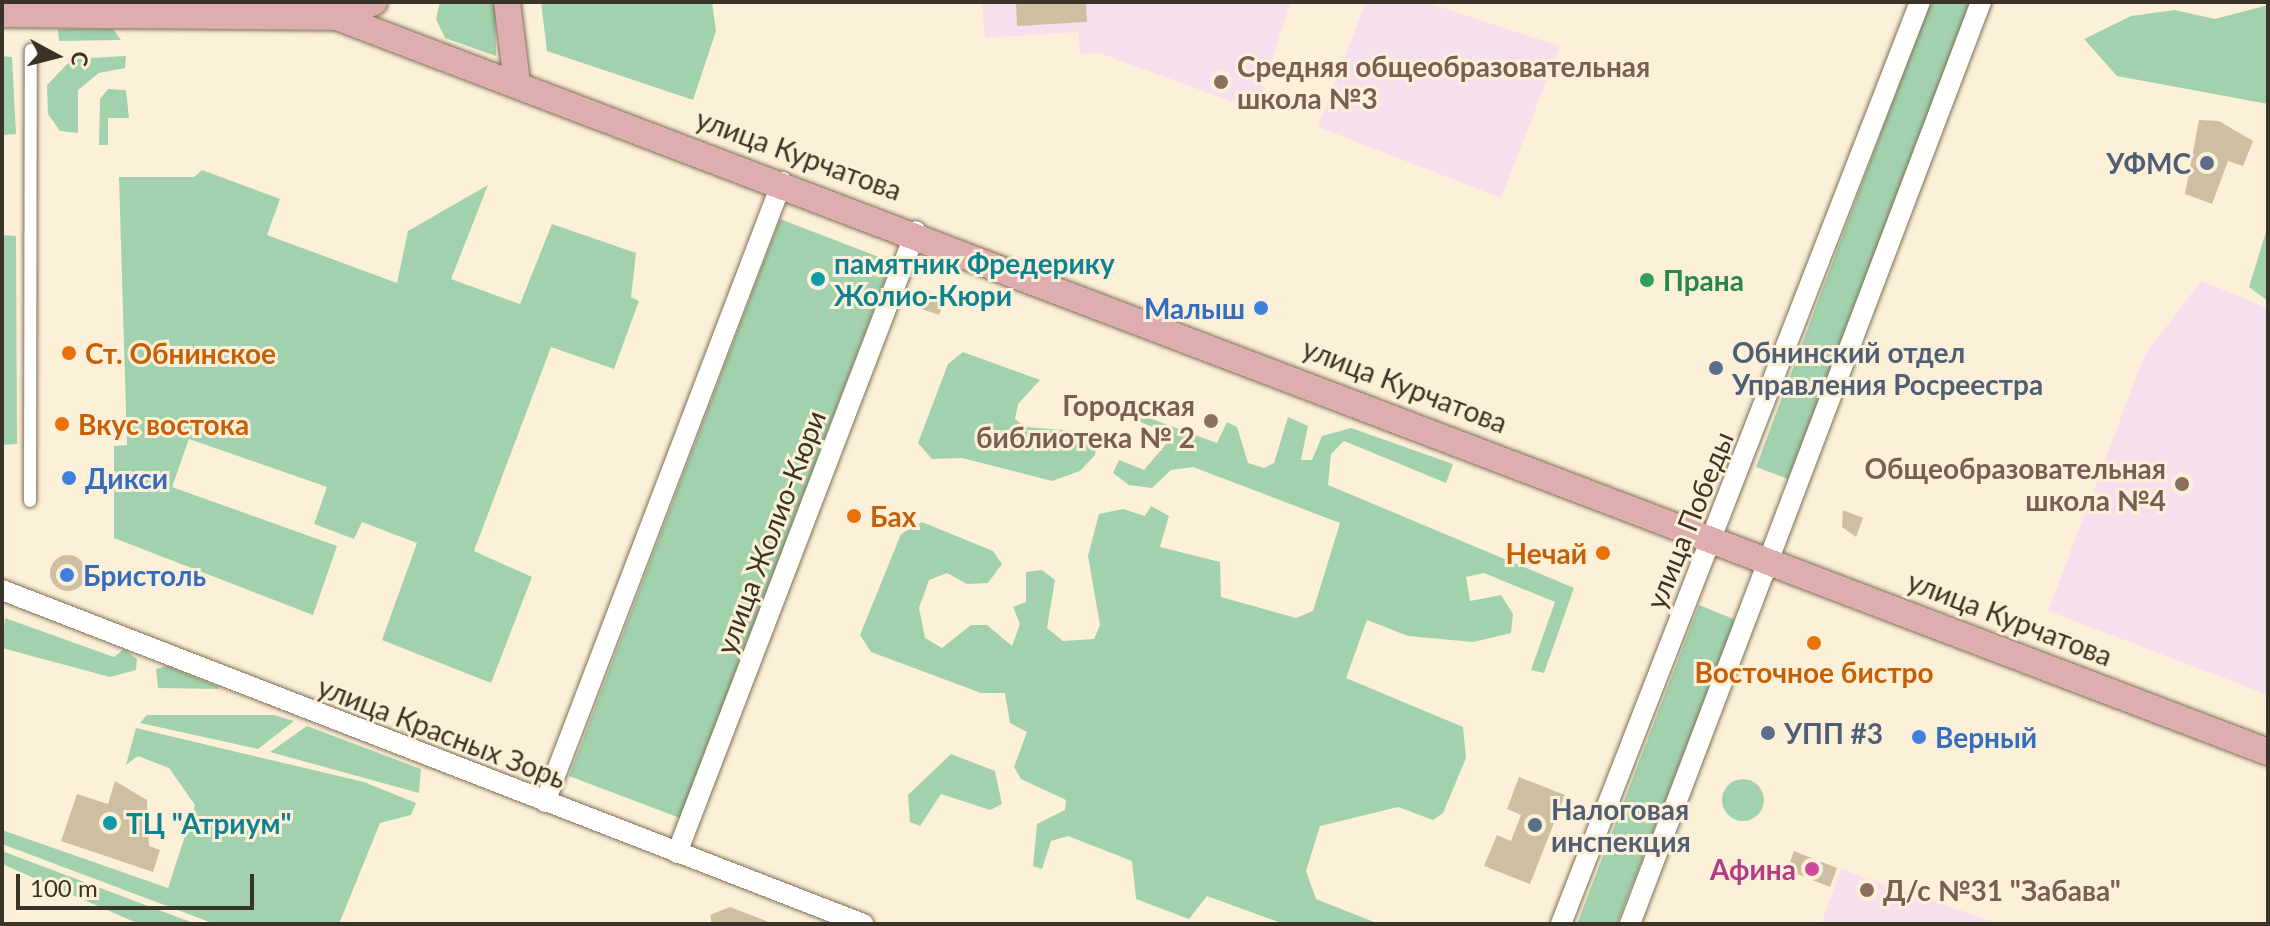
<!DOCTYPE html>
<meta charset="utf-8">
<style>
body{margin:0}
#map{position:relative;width:2270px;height:926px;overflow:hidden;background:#fdf0d8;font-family:Lato,sans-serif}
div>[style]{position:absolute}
.education>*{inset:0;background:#f7e0ed}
.green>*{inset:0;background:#a2d2ad}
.round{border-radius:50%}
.building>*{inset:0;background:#cebfa2}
.roads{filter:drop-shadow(0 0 2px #7d6f54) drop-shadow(0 0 2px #7d6f54)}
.pedestrian>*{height:12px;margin:-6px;padding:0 6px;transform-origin:6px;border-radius:6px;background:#fff}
.tertiary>*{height:20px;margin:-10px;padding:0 10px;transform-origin:10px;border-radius:10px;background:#fff}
.primary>*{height:26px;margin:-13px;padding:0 13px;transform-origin:13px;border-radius:13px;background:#ddadb0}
.dots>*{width:22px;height:22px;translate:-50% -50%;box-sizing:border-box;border:4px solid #fdf0d8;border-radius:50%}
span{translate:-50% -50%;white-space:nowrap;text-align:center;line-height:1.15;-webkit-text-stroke:6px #fdf0d8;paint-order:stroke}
.education-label{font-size:28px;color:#785e54;font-weight:700}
.left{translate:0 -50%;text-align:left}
.right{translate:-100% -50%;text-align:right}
.street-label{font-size:28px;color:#3a3428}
.service-label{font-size:28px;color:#4e5e75;font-weight:700}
.culture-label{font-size:28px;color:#0d838f;font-weight:700}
.leisure-label{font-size:28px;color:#27864d;font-weight:700}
.shop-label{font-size:28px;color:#366cbe;font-weight:700}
.food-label{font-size:28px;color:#c56008;font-weight:700}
.hotel-label{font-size:28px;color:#b23c85;font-weight:700}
.frame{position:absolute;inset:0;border:4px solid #3a3428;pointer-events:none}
.north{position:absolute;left:16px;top:16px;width:80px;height:80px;-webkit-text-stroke:6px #fdf0d8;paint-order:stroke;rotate:97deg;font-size:22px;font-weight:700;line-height:32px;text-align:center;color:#3a3428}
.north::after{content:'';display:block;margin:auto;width:28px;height:36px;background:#3a3428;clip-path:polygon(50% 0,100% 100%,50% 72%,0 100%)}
.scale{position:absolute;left:16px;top:874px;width:238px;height:36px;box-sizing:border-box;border:4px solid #3a3428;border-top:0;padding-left:10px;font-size:24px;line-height:28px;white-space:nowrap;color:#3a3428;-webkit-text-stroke:6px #fdf0d8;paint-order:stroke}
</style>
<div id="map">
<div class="education">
<div style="clip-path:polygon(982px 2px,1291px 2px,1255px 110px,1099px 53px,1080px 54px,1078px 32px,985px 38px)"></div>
<div style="clip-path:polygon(1366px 2px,1425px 2px,1560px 46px,1501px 198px,1318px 127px)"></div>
<div style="clip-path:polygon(2201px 281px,2268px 308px,2268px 695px,2048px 611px,2144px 356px)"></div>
<div style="clip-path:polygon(1841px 869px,1994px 922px,1994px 924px,1821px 924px)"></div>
</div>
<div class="green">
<div style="clip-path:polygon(440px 2px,495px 2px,496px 56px,445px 38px,436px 19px)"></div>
<div style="clip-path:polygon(541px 2px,712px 2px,716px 31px,693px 100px,547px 51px)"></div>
<div style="clip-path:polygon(1930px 2px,1972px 2px,1788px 479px,1756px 467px)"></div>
<div style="clip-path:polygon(2268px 5px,2268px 104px,2117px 76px,2084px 39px,2131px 16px,2175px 10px,2215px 19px)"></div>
<div style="clip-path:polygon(58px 29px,113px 29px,121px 40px,59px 41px)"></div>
<div style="clip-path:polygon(2px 56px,12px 57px,16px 134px,2px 135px)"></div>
<div style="clip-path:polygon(126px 56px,125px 68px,99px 73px,78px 90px,78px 133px,60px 131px,48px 114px,47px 85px,72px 59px)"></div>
<div style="clip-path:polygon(108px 89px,126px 90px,129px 118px,108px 118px,108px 145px,99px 145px,100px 99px)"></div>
<div style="clip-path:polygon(202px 170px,280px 199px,267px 235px,397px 283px,408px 231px,488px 185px,451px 279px,520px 304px,552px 224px,636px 253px,631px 297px,639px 301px,614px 369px,551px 347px,474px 551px,532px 577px,491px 683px,382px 640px,417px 543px,362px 522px,354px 539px,314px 524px,327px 487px,189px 439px,172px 487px,337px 546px,313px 615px,114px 538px,114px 446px,127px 445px,119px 177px,194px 177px)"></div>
<div style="clip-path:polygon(780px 219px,892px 262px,680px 818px,569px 776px)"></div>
<div style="clip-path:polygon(2268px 225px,2268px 301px,2249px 287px)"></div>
<div style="clip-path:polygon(2px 235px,16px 236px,17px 444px,2px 445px)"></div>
<div style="clip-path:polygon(963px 352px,1040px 380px,1018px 404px,1015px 419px,1025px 427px,1087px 432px,1098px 440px,1095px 455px,1080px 471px,1052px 481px,962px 458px,932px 459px,918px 443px,948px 364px)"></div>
<div style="clip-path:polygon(1141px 415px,1217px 443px,1227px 422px,1237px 427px,1248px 463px,1264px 468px,1274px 463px,1288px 417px,1308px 426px,1301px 460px,1312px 460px,1322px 436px,1351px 428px,1453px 464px,1446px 483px,1344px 441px,1331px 454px,1328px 485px,1574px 588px,1544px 673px,1531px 670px,1555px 602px,1484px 573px,1466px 577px,1470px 601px,1501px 595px,1513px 614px,1511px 633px,1473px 642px,1408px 636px,1367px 620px,1346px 678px,1463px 727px,1466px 758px,1443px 813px,1433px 820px,1398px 807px,1320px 826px,1306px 871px,1316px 899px,1379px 924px,1284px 924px,1207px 896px,1189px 919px,1136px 899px,1132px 861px,1068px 836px,1051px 841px,1042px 869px,1033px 866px,1037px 824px,1065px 810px,1066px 800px,1021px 779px,1014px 767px,1027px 732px,1010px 723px,1005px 693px,981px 693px,871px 652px,860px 635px,901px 534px,922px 522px,993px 551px,1002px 564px,988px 583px,967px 584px,947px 573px,929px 580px,919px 608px,925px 638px,942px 648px,971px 625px,987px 625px,1012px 646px,1020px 624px,1013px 607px,1026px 602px,1026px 572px,1042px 570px,1055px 580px,1047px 628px,1063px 641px,1094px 639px,1100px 625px,1088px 556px,1099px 514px,1123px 509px,1145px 516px,1151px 506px,1169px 516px,1160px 547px,1220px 562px,1221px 597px,1296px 618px,1313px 611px,1340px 523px,1193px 467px,1171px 470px,1152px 488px,1129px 485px,1113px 473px,1119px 460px,1144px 470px,1166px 444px,1160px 430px,1138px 421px)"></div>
<div style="clip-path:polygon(1699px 605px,1736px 620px,1617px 924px,1577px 924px)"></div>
<div style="clip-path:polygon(5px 618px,114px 657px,124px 649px,137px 659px,136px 670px,110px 677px,2px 648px)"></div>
<div style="clip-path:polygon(167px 666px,219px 687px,219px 689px,158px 688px,156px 669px)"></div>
<div style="clip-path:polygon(147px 715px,274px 715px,294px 721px,258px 749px,140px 723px)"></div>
<div style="clip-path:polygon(307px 726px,421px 769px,419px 793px,270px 752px)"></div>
<div style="clip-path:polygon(136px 728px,364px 782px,416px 803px,411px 815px,380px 823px,339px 924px,215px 924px,2px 844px,2px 830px,168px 888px,195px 805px,169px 768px,138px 756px,126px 765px)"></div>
<div style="clip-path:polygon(951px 754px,995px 771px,1002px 804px,990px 810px,941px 794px,920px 826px,910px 822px,908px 795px)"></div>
<div class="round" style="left:1722px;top:779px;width:42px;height:42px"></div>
<div style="clip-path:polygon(2px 851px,196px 924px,139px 924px,2px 864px)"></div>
</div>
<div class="building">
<div style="clip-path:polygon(1016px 2px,1086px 2px,1087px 22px,1017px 26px)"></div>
<div style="clip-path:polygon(2199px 120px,2219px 121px,2253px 141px,2243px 166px,2228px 161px,2212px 204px,2185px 194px)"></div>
<div style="clip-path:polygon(928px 292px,945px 298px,939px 315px,922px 309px)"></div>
<div style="clip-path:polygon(1843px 510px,1863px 518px,1856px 537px,1842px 527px)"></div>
<div class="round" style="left:50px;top:555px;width:36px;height:36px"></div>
<div style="clip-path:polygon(1519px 777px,1565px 795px,1530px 884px,1484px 866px,1497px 835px,1511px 841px,1521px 815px,1507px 809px)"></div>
<div style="clip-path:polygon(115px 781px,147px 800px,149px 846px,160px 850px,153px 872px,61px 841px,77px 794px,108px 804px)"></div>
<div style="clip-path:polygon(1794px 851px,1837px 868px,1830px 887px,1787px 870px)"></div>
<div style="clip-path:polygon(730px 907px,772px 923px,771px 924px,712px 924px,710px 915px)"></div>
</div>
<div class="roads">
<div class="pedestrian">
<div style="left:30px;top:501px;width:451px;rotate:-89.9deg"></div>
</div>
<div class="tertiary">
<div style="left:2px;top:590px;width:924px;rotate:21.2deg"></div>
<div style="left:545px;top:802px;width:664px;rotate:-69.08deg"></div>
<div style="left:677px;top:853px;width:666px;rotate:-68.98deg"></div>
<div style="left:1561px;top:924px;width:989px;rotate:-68.73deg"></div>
<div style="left:1630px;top:924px;width:987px;rotate:-69.16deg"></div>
</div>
<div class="primary">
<div style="left:507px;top:2px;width:81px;rotate:82.9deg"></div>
<div style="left:2px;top:14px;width:335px;rotate:0.5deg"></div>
<div style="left:337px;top:17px;width:2066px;rotate:20.84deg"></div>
<div style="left:337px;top:17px;width:40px;rotate:-22deg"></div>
</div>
</div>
<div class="dots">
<div style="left:1221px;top:82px;background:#8d6e63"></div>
<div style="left:2207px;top:163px;background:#5c6f8a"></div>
<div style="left:818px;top:279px;background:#0f9aa8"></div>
<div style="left:1647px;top:280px;background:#2e9e5b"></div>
<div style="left:1261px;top:308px;background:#3f7fe0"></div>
<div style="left:69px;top:353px;background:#e8710a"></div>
<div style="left:1716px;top:368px;background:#5c6f8a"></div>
<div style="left:1211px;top:421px;background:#8d6e63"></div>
<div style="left:62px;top:424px;background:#e8710a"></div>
<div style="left:69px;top:478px;background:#3f7fe0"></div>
<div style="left:2182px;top:484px;background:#8d6e63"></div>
<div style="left:854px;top:516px;background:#e8710a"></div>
<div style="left:1603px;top:553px;background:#e8710a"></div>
<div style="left:67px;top:575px;background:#3f7fe0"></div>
<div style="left:1814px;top:643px;background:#e8710a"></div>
<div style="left:1768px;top:733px;background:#5c6f8a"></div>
<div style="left:1919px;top:737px;background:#3f7fe0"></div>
<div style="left:110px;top:823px;background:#0f9aa8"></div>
<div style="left:1535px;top:825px;background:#5c6f8a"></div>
<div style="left:1812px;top:869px;background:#d1479c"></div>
<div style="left:1867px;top:890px;background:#8d6e63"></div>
</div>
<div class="education-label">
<span class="left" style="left:1237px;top:82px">Средняя общеобразовательная<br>школа №3</span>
<span class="right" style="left:1195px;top:421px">Городская<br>библиотека № 2</span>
<span class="right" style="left:2166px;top:484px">Общеобразовательная<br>школа №4</span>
<span class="left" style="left:1883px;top:890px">Д/с №31 "Забава"</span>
</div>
<div class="street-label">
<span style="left:799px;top:154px;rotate:20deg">улица Курчатова</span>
<span style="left:1405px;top:385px;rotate:21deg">улица Курчатова</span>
<span style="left:1689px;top:520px;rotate:-68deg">улица Победы</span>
<span style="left:770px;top:532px;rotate:-69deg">улица Жолио-Кюри</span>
<span style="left:2010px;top:618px;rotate:21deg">улица Курчатова</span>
<span style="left:442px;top:732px;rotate:21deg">улица Красных Зорь</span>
</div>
<div class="service-label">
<span class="right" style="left:2191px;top:163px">УФМС</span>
<span class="left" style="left:1732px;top:368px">Обнинский отдел<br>Управления Росреестра</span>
<span class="left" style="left:1784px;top:733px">УПП #3</span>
<span class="left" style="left:1551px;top:825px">Налоговая<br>инспекция</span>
</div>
<div class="culture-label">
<span class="left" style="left:834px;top:279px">памятник Фредерику<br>Жолио-Кюри</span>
<span class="left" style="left:126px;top:823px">ТЦ "Атриум"</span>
</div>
<div class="leisure-label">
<span class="left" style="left:1663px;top:280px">Прана</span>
</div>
<div class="shop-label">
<span class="right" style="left:1245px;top:308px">Малыш</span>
<span class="left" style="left:85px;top:478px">Дикси</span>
<span class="left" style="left:83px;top:575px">Бристоль</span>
<span class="left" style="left:1935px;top:737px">Верный</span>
</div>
<div class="food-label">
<span class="left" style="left:85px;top:353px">Ст. Обнинское</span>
<span class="left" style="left:78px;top:424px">Вкус востока</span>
<span class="left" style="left:870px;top:516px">Бах</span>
<span class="right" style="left:1587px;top:553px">Нечай</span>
<span style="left:1814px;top:672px">Восточное бистро</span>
</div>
<div class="hotel-label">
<span class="right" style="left:1796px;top:869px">Афина</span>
</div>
<div class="frame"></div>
<div class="north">С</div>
<div class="scale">100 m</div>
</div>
